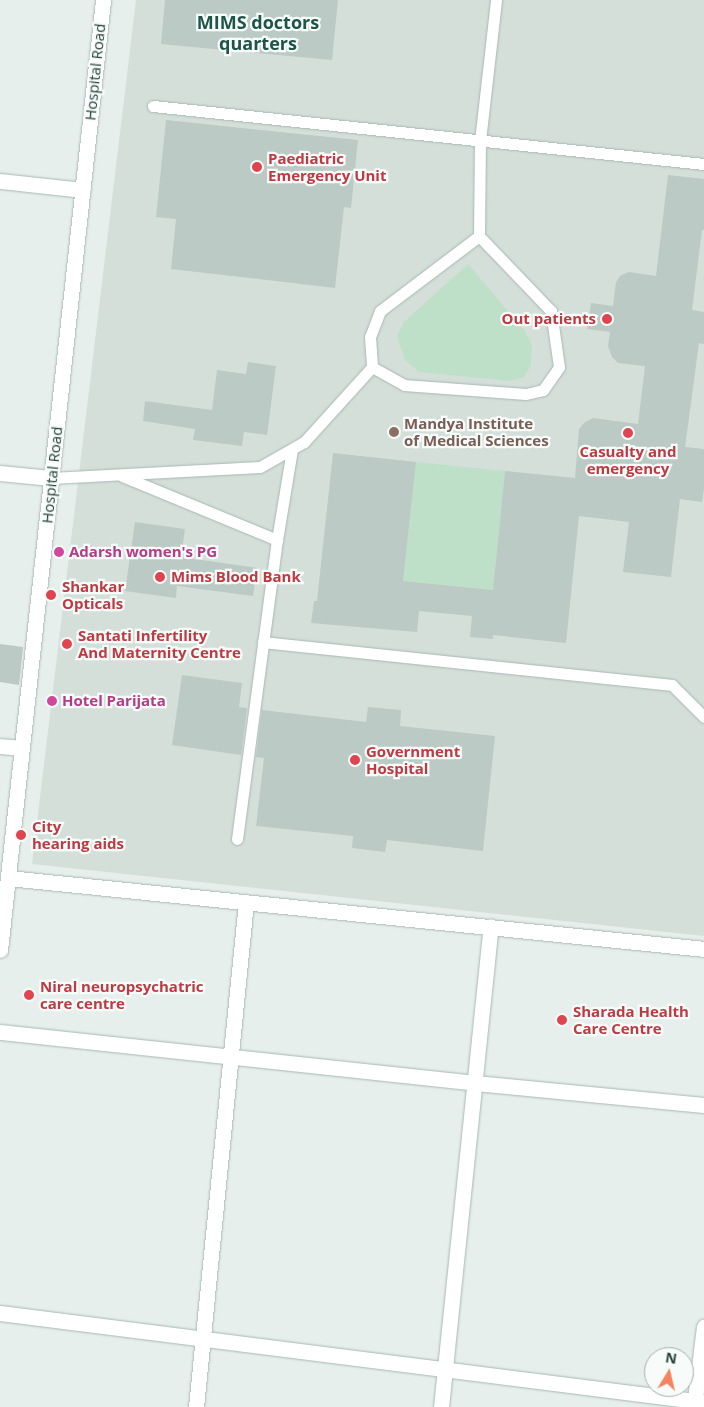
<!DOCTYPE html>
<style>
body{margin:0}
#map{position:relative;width:704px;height:1407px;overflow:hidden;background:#e6efeb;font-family:"Open Sans",sans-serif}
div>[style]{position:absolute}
.built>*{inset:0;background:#d4dfda}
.green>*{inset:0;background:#bfe0c8}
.building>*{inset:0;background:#bbcac4}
.roads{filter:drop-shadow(0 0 1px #a8b8b2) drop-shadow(0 0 1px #a8b8b2)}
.service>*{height:11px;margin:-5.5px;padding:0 5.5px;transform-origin:5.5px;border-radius:5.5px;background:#fff}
.minor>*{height:15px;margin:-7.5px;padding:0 7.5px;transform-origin:7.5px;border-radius:7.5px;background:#fff}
.tertiary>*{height:15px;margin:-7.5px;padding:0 7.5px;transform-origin:7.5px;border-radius:7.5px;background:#fff}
.dots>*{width:14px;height:14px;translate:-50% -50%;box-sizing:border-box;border:2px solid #f7fbf9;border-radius:50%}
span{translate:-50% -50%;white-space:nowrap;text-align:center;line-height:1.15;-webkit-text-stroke:4.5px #f7fbf9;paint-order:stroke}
.street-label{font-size:15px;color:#24423a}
.health-label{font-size:15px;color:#be3a42;font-weight:700}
.left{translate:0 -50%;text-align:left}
.right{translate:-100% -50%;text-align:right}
.education-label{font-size:15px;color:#785e54;font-weight:700}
.hotel-label{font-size:15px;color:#b23c85;font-weight:700}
.quarter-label{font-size:18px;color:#1f5548;font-weight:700}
.north{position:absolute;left:644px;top:1347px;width:50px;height:50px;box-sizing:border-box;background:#f7fbf9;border:1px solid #a3b1ad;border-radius:50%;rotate:9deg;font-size:14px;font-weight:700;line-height:20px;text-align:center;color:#24423a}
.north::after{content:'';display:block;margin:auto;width:18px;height:22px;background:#f4845f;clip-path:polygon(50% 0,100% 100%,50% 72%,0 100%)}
</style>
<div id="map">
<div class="built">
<div style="clip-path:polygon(136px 0,704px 0,704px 936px,32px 864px)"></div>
</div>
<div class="green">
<div style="clip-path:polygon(468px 264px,524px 330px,532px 345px,531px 365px,524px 377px,511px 381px,419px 372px,405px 360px,397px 336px,403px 323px)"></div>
<div style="clip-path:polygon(416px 462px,505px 471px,493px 590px,403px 581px)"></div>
</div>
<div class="building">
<div style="clip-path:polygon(165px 0,338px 0,332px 60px,161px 44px)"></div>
<div style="clip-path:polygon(166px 120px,358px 140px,351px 208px,344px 207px,335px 288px,171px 269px,176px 219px,156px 217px)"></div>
<div style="clip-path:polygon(668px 175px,704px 179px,704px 230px,702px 230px,692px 310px,704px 312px,704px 344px,699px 343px,685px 447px,704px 449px,704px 488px,702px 502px,680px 499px,671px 577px,623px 572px,629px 522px,579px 516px,566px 643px,493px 635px,493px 639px,470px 637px,472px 616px,419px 611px,417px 632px,311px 623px,314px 601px,317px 601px,333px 453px,416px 462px,403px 581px,493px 590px,505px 471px,575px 478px,579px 429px,585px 422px,593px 418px,638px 424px,645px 366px,618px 363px,612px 357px,608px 346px,610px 332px,587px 329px,591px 303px,613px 306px,616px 282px,621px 275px,629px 272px,656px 276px)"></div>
<div style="clip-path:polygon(248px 362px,276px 366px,267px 435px,244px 432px,242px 446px,193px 440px,195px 429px,143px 421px,145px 401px,212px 410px,217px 370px,246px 374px)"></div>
<div style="clip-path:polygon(135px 522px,185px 529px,181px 557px,257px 568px,253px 596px,177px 586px,176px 598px,125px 591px)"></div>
<div style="clip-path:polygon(0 644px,23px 647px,19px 685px,0 682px)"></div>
<div style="clip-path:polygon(182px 675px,242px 683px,239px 707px,247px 708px,241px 755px,172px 745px)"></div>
<div style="clip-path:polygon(368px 707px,401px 710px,400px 726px,495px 736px,483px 851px,387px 840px,385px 852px,352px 848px,353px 836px,256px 826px,264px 758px,256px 757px,262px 710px,366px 722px)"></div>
</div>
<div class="roads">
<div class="service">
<div style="left:153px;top:106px;width:554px;rotate:6.01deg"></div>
<div style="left:479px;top:236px;width:124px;rotate:142.9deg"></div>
<div style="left:380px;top:311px;width:28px;rotate:111deg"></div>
<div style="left:370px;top:337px;width:30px;rotate:86deg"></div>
<div style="left:372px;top:367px;width:37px;rotate:29deg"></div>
<div style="left:404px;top:385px;width:122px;rotate:4.2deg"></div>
<div style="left:526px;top:394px;width:17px;rotate:-13deg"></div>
<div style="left:543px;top:390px;width:28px;rotate:-55deg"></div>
<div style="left:559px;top:367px;width:57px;rotate:-98.1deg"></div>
<div style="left:551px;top:311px;width:104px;rotate:-133.8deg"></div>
<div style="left:479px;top:236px;width:95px;rotate:-89.4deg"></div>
<div style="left:480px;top:141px;width:142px;rotate:-83.5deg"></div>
<div style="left:122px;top:476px;width:168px;rotate:22.4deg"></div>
<div style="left:51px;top:478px;width:209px;rotate:-3deg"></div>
<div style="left:260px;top:467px;width:51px;rotate:-29.6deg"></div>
<div style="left:304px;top:442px;width:101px;rotate:-47.8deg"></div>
<div style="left:263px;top:642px;width:411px;rotate:6deg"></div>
<div style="left:672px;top:685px;width:45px;rotate:45deg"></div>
<div style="left:237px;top:839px;width:302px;rotate:-82.4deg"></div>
<div style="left:277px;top:540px;width:92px;rotate:-80.6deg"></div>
</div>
<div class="minor">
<div style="left:0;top:181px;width:83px;rotate:6.2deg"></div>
<div style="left:0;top:473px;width:51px;rotate:5.6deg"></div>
<div style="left:0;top:746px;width:22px;rotate:5deg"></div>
<div style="left:0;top:1032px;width:478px;rotate:6.1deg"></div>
<div style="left:475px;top:1083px;width:230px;rotate:5.5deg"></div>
<div style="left:0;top:1313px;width:710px;rotate:7.21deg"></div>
<div style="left:196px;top:1407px;width:507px;rotate:-84.35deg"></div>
<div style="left:441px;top:1407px;width:483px;rotate:-84.1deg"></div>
<div style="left:694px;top:1407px;width:81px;rotate:-82.9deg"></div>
</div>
<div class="tertiary">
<div style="left:8px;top:878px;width:700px;rotate:5.82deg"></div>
<div style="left:0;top:950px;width:956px;rotate:-83.81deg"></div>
</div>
</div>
<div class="dots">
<div style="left:257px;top:167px;background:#e0444e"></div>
<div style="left:607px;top:319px;background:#e0444e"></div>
<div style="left:394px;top:432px;background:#8d6e63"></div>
<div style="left:628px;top:433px;background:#e0444e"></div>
<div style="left:59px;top:552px;background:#d1479c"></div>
<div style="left:160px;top:577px;background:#e0444e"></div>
<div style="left:51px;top:595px;background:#e0444e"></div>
<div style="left:67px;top:644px;background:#e0444e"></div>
<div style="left:52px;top:701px;background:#d1479c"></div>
<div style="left:355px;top:760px;background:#e0444e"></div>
<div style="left:21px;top:835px;background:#e0444e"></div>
<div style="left:29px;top:995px;background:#e0444e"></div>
<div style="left:562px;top:1020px;background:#e0444e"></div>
</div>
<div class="street-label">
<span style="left:95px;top:72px;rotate:-84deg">Hospital Road</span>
<span style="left:52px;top:475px;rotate:-84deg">Hospital Road</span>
</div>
<div class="health-label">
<span class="left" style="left:268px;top:167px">Paediatric<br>Emergency Unit</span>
<span class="right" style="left:596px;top:319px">Out patients</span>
<span style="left:628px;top:460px">Casualty and<br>emergency</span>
<span class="left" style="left:171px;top:577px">Mims Blood Bank</span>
<span class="left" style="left:62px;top:595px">Shankar<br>Opticals</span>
<span class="left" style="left:78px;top:644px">Santati Infertility<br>And Maternity Centre</span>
<span class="left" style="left:366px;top:760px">Government<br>Hospital</span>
<span class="left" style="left:32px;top:835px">City<br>hearing aids</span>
<span class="left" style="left:40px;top:995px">Niral neuropsychatric<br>care centre</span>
<span class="left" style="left:573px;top:1020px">Sharada Health<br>Care Centre</span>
</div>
<div class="education-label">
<span class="left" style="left:404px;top:432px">Mandya Institute<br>of Medical Sciences</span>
</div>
<div class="hotel-label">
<span class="left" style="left:69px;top:552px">Adarsh women's PG</span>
<span class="left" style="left:62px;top:701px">Hotel Parijata</span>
</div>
<div class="quarter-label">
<span style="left:258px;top:33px">MIMS doctors<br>quarters</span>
</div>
<div class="north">N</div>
</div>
